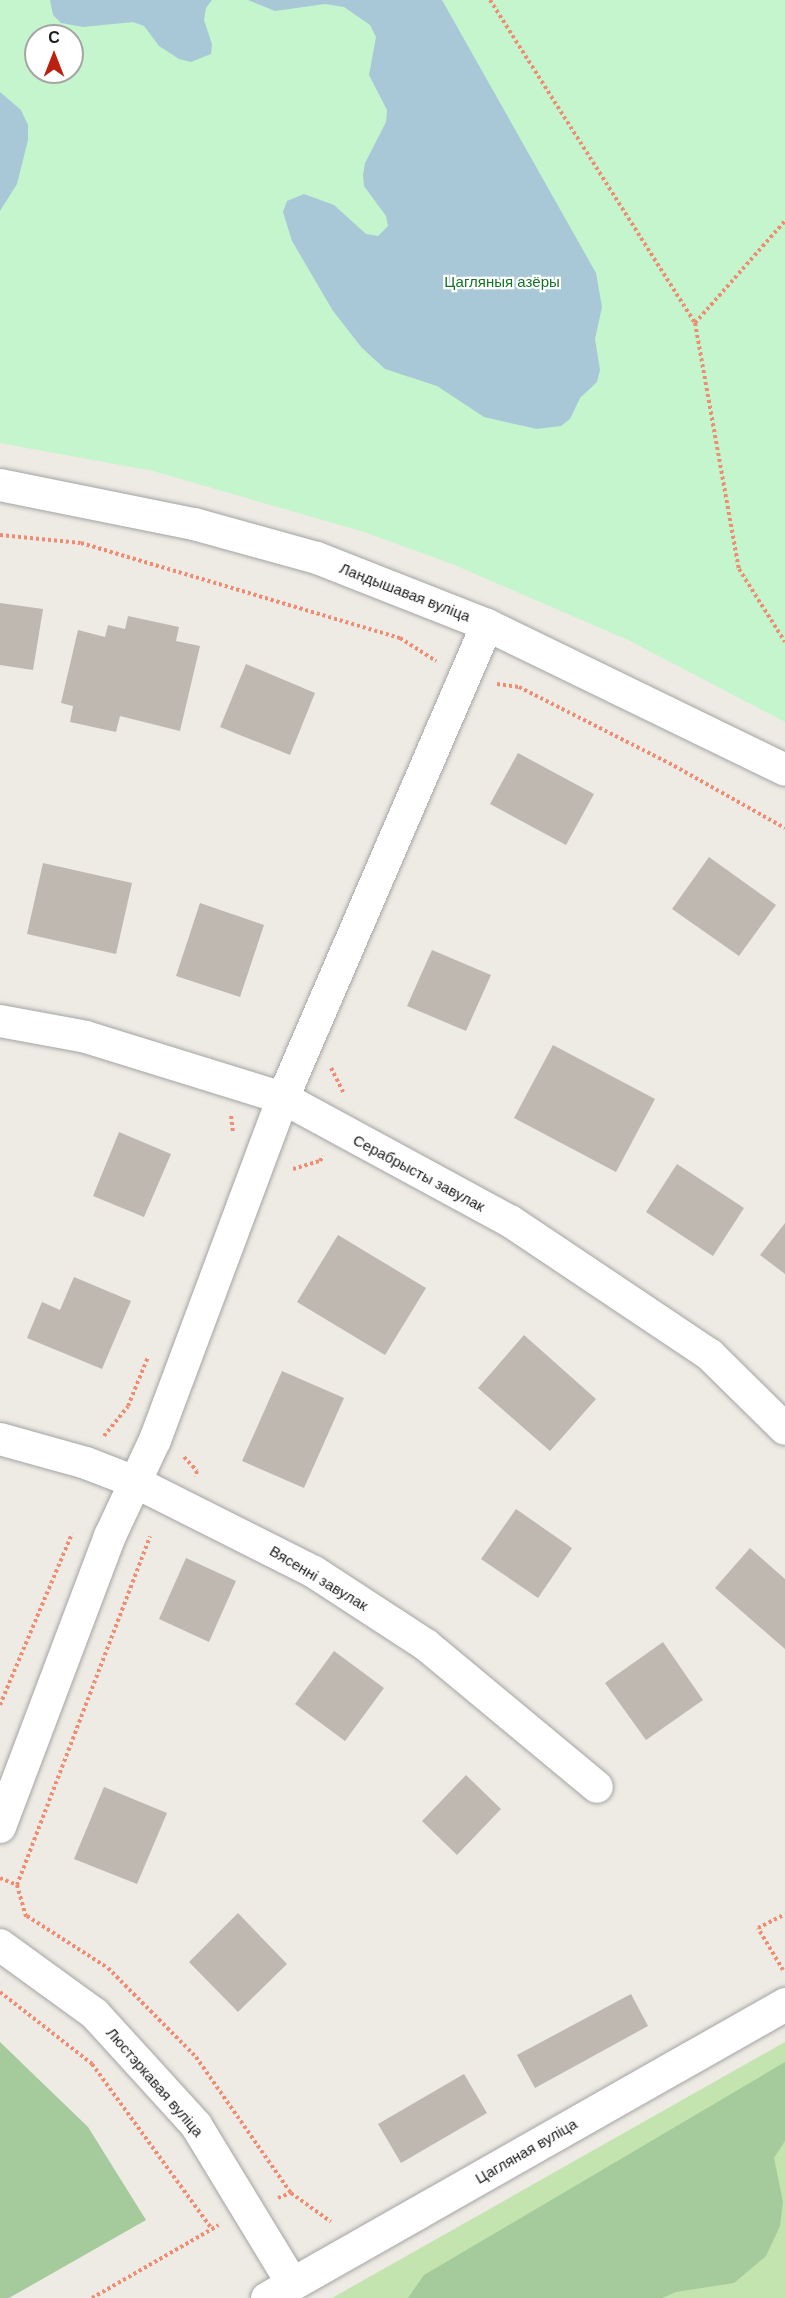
<!DOCTYPE html>
<meta charset="utf-8">
<style>
body{margin:0}
#map{position:relative;width:785px;height:2298px;overflow:hidden;background:#eeebe4;font-family:Arial,sans-serif}
div>[style]{position:absolute}
.grass>*{inset:0;background:#c3e4ae}
.forest>*{inset:0;background:#a5ca9c}
.park>*{inset:0;background:#c4f5cd}
.water>*{inset:0;background:#a8c8d8}
.building>*{inset:0;background:#beb8b1}
.path>*{height:4px;margin-top:-2px;transform-origin:0;background:repeating-linear-gradient(90deg,#ef8d74 0 3px,transparent 0 6px)}
.roads{filter:drop-shadow(0 0 2px #a4a4a4) drop-shadow(0 0 2px #a4a4a4)}
.minor>*{height:32px;margin:-16px;padding:0 16px;transform-origin:16px;border-radius:16px;background:#fff}
.tertiary>*{height:33px;margin:-16.5px;padding:0 16.5px;transform-origin:16.5px;border-radius:16.5px;background:#fff}
span{translate:-50% -50%;white-space:nowrap;text-align:center;line-height:1.15;-webkit-text-stroke:4.5px #fff;paint-order:stroke}
.park-label{font-size:15px;color:#147325}
.street-label{font-size:15px;color:#1d1d1d}
.north{position:absolute;left:24px;top:24px;width:60px;height:60px;box-sizing:border-box;background:#fff;border:2px solid #a5a5a5;border-radius:50%;rotate:0deg;font-size:16px;font-weight:700;line-height:24px;text-align:center;color:#1d1d1d}
.north::after{content:'';display:block;margin:auto;width:21px;height:27px;background:#bb2010;clip-path:polygon(50% 0,100% 100%,50% 72%,0 100%)}
</style>
<div id="map">
<div class="grass">
<div style="clip-path:polygon(785px 2042px,785px 2298px,332px 2298px)"></div>
</div>
<div class="forest">
<div style="clip-path:polygon(0 2042px,88px 2127px,146px 2220px,9px 2298px,0 2298px)"></div>
<div style="clip-path:polygon(785px 2062px,785px 2141px,774px 2158px,783px 2202px,780px 2226px,766px 2256px,734px 2283px,676px 2292px,662px 2298px,408px 2298px,424px 2275px)"></div>
</div>
<div class="park">
<div style="clip-path:polygon(evenodd,0 0,785px 0,785px 722px,628px 640px,452px 564px,364px 532px,153px 471px,0 443px,0 0,36px 36px,72px 36px,72px 72px,36px 72px,36px 36px)"></div>
</div>
<div class="water">
<div style="clip-path:polygon(50px 0,212px 0,206px 8px,204px 20px,212px 44px,211px 54px,191px 62px,179px 59px,159px 46px,144px 26px,133px 22px,83px 27px,61px 23px,53px 15px)"></div>
<div style="clip-path:polygon(248px 0,442px 0,596px 273px,602px 307px,595px 339px,600px 370px,597px 382px,580px 398px,570px 419px,561px 426px,537px 429px,484px 417px,437px 386px,385px 369px,362px 348px,333px 311px,292px 241px,283px 212px,287px 201px,304px 194px,334px 205px,366px 234px,378px 236px,388px 226px,386px 216px,364px 186px,363px 175px,365px 163px,386px 122px,387px 110px,369px 75px,376px 37px,370px 25px,344px 7px,325px 4px,275px 11px)"></div>
<div style="clip-path:polygon(0 92px,21px 110px,28px 125px,28px 140px,17px 184px,0 211px)"></div>
</div>
<div class="building">
<div style="clip-path:polygon(0 603px,43px 609px,33px 670px,0 665px)"></div>
<div style="clip-path:polygon(128px 616px,179px 627px,176px 641px,200px 646px,180px 731px,120px 716px,116px 732px,70px 722px,73px 706px,61px 703px,78px 630px,105px 637px,108px 625px,125px 629px)"></div>
<div style="clip-path:polygon(246px 664px,315px 693px,290px 755px,220px 727px)"></div>
<div style="clip-path:polygon(518px 753px,594px 794px,566px 845px,490px 804px)"></div>
<div style="clip-path:polygon(709px 857px,776px 905px,739px 956px,672px 909px)"></div>
<div style="clip-path:polygon(43px 863px,132px 883px,116px 954px,27px 934px)"></div>
<div style="clip-path:polygon(200px 903px,264px 925px,240px 997px,176px 976px)"></div>
<div style="clip-path:polygon(432px 950px,491px 975px,466px 1031px,407px 1006px)"></div>
<div style="clip-path:polygon(553px 1045px,655px 1099px,616px 1172px,514px 1118px)"></div>
<div style="clip-path:polygon(119px 1132px,171px 1154px,144px 1217px,93px 1196px)"></div>
<div style="clip-path:polygon(677px 1164px,744px 1208px,713px 1256px,646px 1212px)"></div>
<div style="clip-path:polygon(785px 1223px,785px 1274px,760px 1255px)"></div>
<div style="clip-path:polygon(338px 1235px,426px 1288px,385px 1355px,297px 1302px)"></div>
<div style="clip-path:polygon(74px 1277px,131px 1301px,102px 1369px,27px 1338px,42px 1302px,60px 1310px)"></div>
<div style="clip-path:polygon(524px 1335px,596px 1399px,550px 1451px,478px 1388px)"></div>
<div style="clip-path:polygon(282px 1371px,344px 1398px,304px 1488px,242px 1461px)"></div>
<div style="clip-path:polygon(516px 1509px,572px 1548px,538px 1598px,481px 1559px)"></div>
<div style="clip-path:polygon(750px 1548px,785px 1579px,785px 1649px,715px 1588px)"></div>
<div style="clip-path:polygon(186px 1558px,236px 1581px,209px 1642px,159px 1619px)"></div>
<div style="clip-path:polygon(663px 1642px,703px 1700px,646px 1740px,605px 1683px)"></div>
<div style="clip-path:polygon(334px 1651px,384px 1688px,345px 1741px,295px 1704px)"></div>
<div style="clip-path:polygon(466px 1775px,501px 1809px,457px 1855px,422px 1821px)"></div>
<div style="clip-path:polygon(104px 1787px,167px 1813px,137px 1884px,74px 1859px)"></div>
<div style="clip-path:polygon(238px 1913px,287px 1964px,238px 2012px,189px 1962px)"></div>
<div style="clip-path:polygon(631px 1994px,648px 2026px,535px 2088px,517px 2055px)"></div>
<div style="clip-path:polygon(464px 2074px,487px 2113px,401px 2163px,378px 2124px)"></div>
</div>
<div class="path">
<div style="left:490px;top:0;width:383px;rotate:57.6deg"></div>
<div style="left:695px;top:323px;width:250px;rotate:79.9deg"></div>
<div style="left:739px;top:569px;width:86px;rotate:57.8deg"></div>
<div style="left:695px;top:323px;width:136px;rotate:-48.6deg"></div>
<div style="left:0;top:535px;width:81px;rotate:5.6deg"></div>
<div style="left:81px;top:543px;width:333px;rotate:16.6deg"></div>
<div style="left:400px;top:638px;width:43px;rotate:32.6deg"></div>
<div style="left:497px;top:684px;width:22px;rotate:8deg"></div>
<div style="left:519px;top:687px;width:168px;rotate:26.9deg"></div>
<div style="left:669px;top:763px;width:133px;rotate:29.3deg"></div>
<div style="left:331px;top:1068px;width:28px;rotate:63deg"></div>
<div style="left:231px;top:1116px;width:16px;rotate:83deg"></div>
<div style="left:293px;top:1169px;width:28px;rotate:-17deg"></div>
<div style="left:320px;top:1161px;width:6px;rotate:-59deg"></div>
<div style="left:104px;top:1436px;width:38px;rotate:-51deg"></div>
<div style="left:128px;top:1406px;width:53px;rotate:-67.8deg"></div>
<div style="left:184px;top:1457px;width:19px;rotate:47deg"></div>
<div style="left:197px;top:1471px;width:6px;rotate:108deg"></div>
<div style="left:0;top:1705px;width:186px;rotate:-67.2deg"></div>
<div style="left:0;top:1878px;width:18px;rotate:22deg"></div>
<div style="left:17px;top:1885px;width:33px;rotate:74deg"></div>
<div style="left:17px;top:1885px;width:373px;rotate:-69.1deg"></div>
<div style="left:27px;top:1916px;width:96px;rotate:32.7deg"></div>
<div style="left:108px;top:1968px;width:125px;rotate:45.3deg"></div>
<div style="left:196px;top:2057px;width:166px;rotate:55.1deg"></div>
<div style="left:783px;top:1970px;width:49px;rotate:-120.8deg"></div>
<div style="left:758px;top:1928px;width:30px;rotate:-27deg"></div>
<div style="left:0;top:1992px;width:117px;rotate:38deg"></div>
<div style="left:92px;top:2064px;width:204px;rotate:54deg"></div>
<div style="left:278px;top:2198px;width:14px;rotate:-21deg"></div>
<div style="left:291px;top:2193px;width:49px;rotate:35.9deg"></div>
<div style="left:92px;top:2298px;width:146px;rotate:-29.9deg"></div>
</div>
<div class="roads">
<div class="minor">
<div style="left:0;top:485px;width:198px;rotate:11.4deg"></div>
<div style="left:194px;top:524px;width:128px;rotate:15.5deg"></div>
<div style="left:317px;top:558px;width:183px;rotate:21.5deg"></div>
<div style="left:487px;top:625px;width:331px;rotate:25.9deg"></div>
<div style="left:0;top:1021px;width:87px;rotate:10.5deg"></div>
<div style="left:86px;top:1037px;width:206px;rotate:17.2deg"></div>
<div style="left:283px;top:1098px;width:258px;rotate:28.5deg"></div>
<div style="left:510px;top:1221px;width:241px;rotate:33.8deg"></div>
<div style="left:710px;top:1355px;width:105px;rotate:44.6deg"></div>
<div style="left:0;top:1439px;width:89px;rotate:15.6deg"></div>
<div style="left:86px;top:1463px;width:53px;rotate:21.2deg"></div>
<div style="left:135px;top:1482px;width:200px;rotate:26.7deg"></div>
<div style="left:314px;top:1572px;width:134px;rotate:33.1deg"></div>
<div style="left:426px;top:1645px;width:222px;rotate:39.7deg"></div>
<div style="left:0;top:1827px;width:311px;rotate:-69.3deg"></div>
<div style="left:110px;top:1536px;width:106px;rotate:-64.9deg"></div>
<div style="left:155px;top:1440px;width:365px;rotate:-69.5deg"></div>
<div style="left:283px;top:1098px;width:515px;rotate:-66.67deg"></div>
<div style="left:0;top:1945px;width:117px;rotate:36deg"></div>
<div style="left:95px;top:2014px;width:150px;rotate:47.7deg"></div>
<div style="left:196px;top:2125px;width:185px;rotate:58.7deg"></div>
</div>
<div class="tertiary">
<div style="left:267px;top:2298px;width:596px;rotate:-29.58deg"></div>
</div>
</div>
<div class="park-label">
<span style="left:502px;top:282px">Цагляныя азёры</span>
</div>
<div class="street-label">
<span style="left:405px;top:592px;rotate:21deg">Ландышавая вуліца</span>
<span style="left:419px;top:1173px;rotate:28deg">Серабрысты завулак</span>
<span style="left:319px;top:1578px;rotate:31deg">Вясенні завулак</span>
<span style="left:155px;top:2082px;rotate:49deg">Люстэркавая вуліца</span>
<span style="left:526px;top:2151px;rotate:-30deg">Цагляная вуліца</span>
</div>
<div class="north">С</div>
</div>
